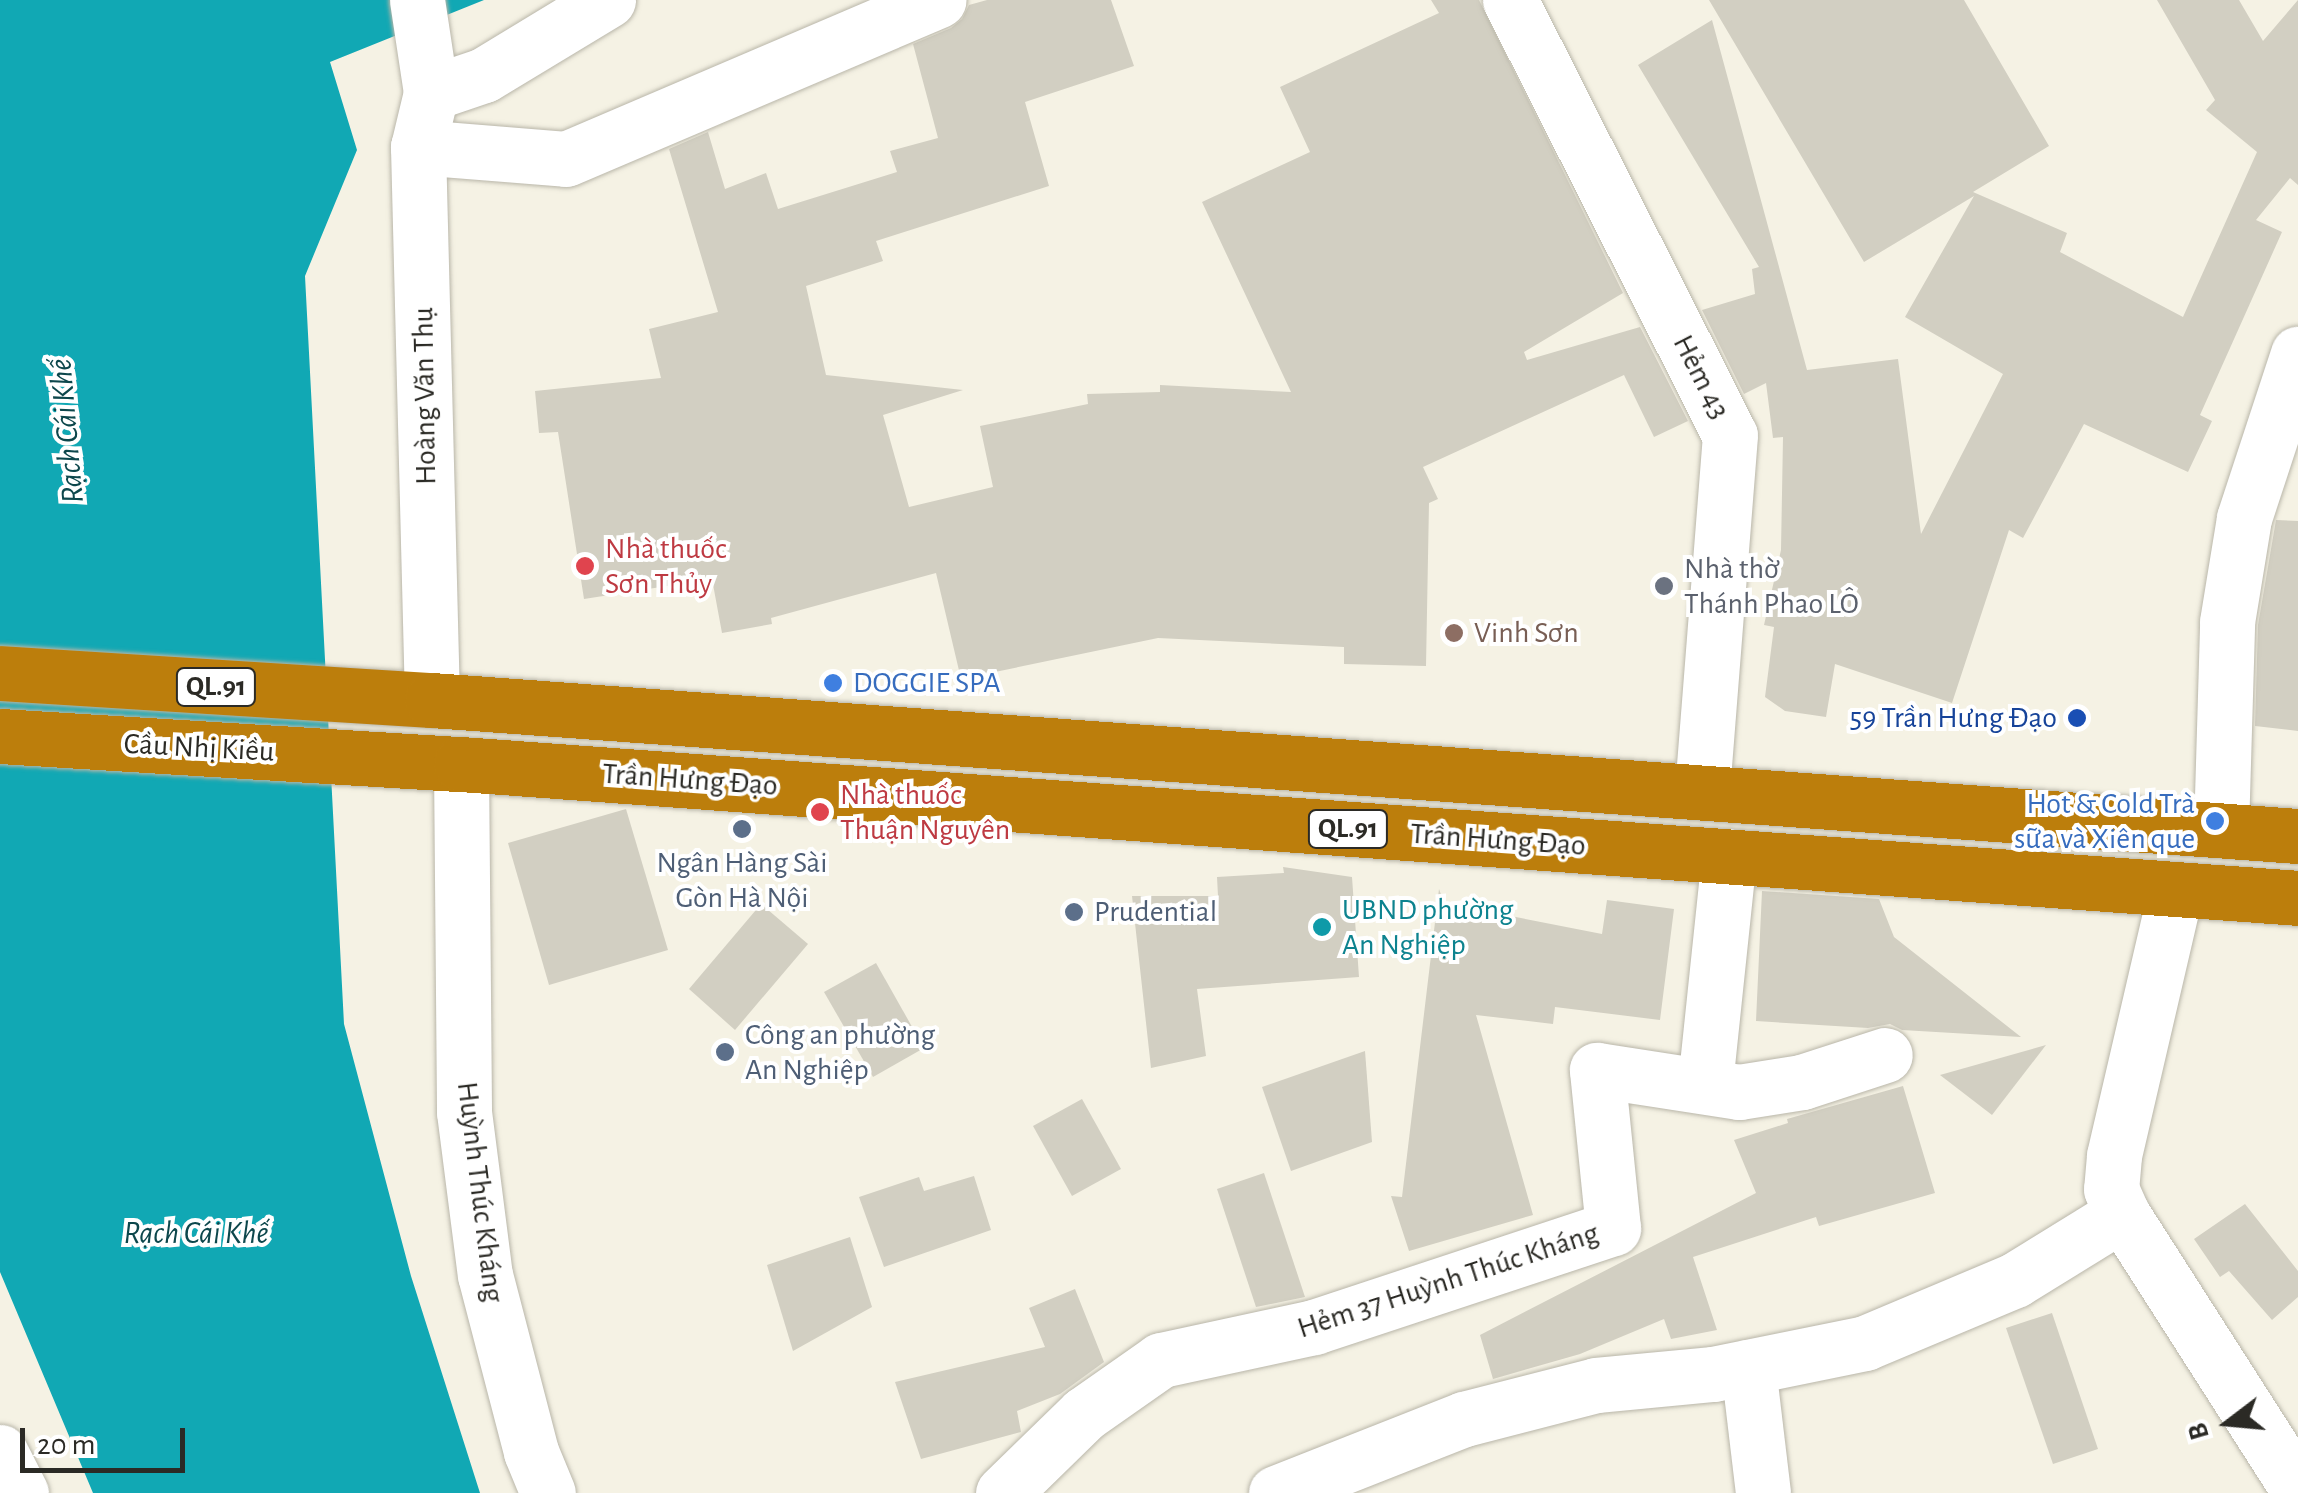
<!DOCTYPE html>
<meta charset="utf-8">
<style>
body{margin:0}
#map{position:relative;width:2298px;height:1493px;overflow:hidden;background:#f5f2e4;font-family:"Alegreya Sans",sans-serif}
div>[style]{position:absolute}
.water>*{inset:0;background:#11a8b4}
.building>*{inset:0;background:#d2cfc2}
.roads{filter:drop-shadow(0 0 2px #b9b6a9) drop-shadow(0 0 2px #b9b6a9)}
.minor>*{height:55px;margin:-27.5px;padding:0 27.5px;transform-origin:27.5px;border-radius:27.5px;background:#fff}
.highway>*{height:55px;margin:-27.5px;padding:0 27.5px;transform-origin:27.5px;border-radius:27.5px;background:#bc7e0c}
.dots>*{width:28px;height:28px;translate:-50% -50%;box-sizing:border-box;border:5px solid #fff;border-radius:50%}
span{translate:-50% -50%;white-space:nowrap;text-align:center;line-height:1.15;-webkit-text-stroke:8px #fff;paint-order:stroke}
.shield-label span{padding:2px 8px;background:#fff;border:2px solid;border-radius:8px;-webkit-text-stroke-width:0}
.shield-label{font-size:28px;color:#2b2a25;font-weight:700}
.street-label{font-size:30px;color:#2b2a25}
.health-label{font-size:30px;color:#be3a42}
.left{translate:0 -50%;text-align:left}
.worship-label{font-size:30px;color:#5b616d}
.education-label{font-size:30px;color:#785e54}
.shop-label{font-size:30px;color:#366cbe}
.right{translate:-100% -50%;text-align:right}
.transit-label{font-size:30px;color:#164399}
.service-label{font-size:30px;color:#4e5e75}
.culture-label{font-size:30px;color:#0d838f}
.water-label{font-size:32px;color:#0d474c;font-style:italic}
.north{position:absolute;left:2178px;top:1373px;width:100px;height:100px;-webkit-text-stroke:8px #fff;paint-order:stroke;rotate:254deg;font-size:28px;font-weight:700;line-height:40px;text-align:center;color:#2b2a25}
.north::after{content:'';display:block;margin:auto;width:35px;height:45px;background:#2b2a25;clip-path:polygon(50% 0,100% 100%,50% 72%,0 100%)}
.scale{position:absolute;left:20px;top:1428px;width:165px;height:45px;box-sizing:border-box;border:5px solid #2b2a25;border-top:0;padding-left:12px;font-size:30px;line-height:35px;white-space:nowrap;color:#2b2a25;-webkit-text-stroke:8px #fff;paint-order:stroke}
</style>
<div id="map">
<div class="water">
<div style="clip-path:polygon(0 0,484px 0,330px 62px,357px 150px,305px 276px,344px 1024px,411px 1276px,480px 1493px,93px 1493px,0 1272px)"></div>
</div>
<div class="building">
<div style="clip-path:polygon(987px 0,1111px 0,1134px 66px,1025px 102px,1049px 186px,876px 241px,883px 261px,806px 286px,826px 375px,963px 390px,883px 415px,909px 507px,993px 487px,980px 426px,1088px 404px,1087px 394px,1160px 392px,1160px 385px,1291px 392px,1202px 202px,1310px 152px,1280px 87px,1439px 13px,1431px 0,1479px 0,1623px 293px,1524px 352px,1527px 360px,1640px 327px,1688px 421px,1654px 437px,1624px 375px,1423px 467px,1438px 499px,1429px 503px,1426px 666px,1344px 664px,1344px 647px,1158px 638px,961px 679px,936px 573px,771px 618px,772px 624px,722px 633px,712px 579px,584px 599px,558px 432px,539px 433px,535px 391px,661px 378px,649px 329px,718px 312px,669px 149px,708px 132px,725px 189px,766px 173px,778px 209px,897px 172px,890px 151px,938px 138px,913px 44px,951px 28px,962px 19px,969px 5px)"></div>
<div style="clip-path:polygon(1709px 0,1964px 0,2049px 146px,1973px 192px,2067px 233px,2060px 252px,2183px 317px,2257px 152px,2206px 110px,2215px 100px,2157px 0,2239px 0,2263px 41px,2298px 0,2298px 185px,2290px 178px,2256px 220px,2282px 232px,2200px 415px,2212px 421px,2188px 472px,2084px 424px,2023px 538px,2009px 530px,1952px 703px,1835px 664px,1826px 717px,1785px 711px,1765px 697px,1774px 627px,1764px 625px,1781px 550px,1783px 437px,1773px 438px,1766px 383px,1744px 394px,1702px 310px,1755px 294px,1752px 269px,1759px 267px,1638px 65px,1712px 20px,1807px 370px,1898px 359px,1921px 534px,2003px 374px,1905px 317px,1974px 196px,1864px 262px)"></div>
<div style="clip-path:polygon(2276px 520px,2298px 521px,2298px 731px,2255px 726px,2258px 625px)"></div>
<div style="clip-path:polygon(626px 809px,668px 950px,549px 985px,508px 843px)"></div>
<div style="clip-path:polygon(1283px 867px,1352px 877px,1359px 977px,1197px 989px,1206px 1056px,1151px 1068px,1132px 896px,1218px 896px,1217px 877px,1284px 873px)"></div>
<div style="clip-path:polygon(1439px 889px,1444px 903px,1602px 934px,1607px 900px,1674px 909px,1660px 1020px,1555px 1007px,1553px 1024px,1476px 1015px,1533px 1215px,1409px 1251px,1391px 1196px,1402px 1197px)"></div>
<div style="clip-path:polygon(1762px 891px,1879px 899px,1894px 937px,2021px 1037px,1902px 1030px,1890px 1024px,1868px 1028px,1756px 1021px)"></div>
<div style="clip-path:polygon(761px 904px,808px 944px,735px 1030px,689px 989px)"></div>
<div style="clip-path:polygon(876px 963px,924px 1048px,873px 1077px,824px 992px)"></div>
<div style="clip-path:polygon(2046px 1045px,1992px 1115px,1940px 1075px)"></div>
<div style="clip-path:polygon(1365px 1051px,1372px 1142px,1291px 1171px,1262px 1087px)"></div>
<div style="clip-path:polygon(1903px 1086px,1935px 1193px,1819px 1226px,1816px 1217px,1693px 1257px,1717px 1330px,1671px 1339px,1664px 1319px,1580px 1354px,1493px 1379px,1480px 1335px,1756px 1193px,1734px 1140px,1788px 1123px,1787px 1119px)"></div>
<div style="clip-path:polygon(1082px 1099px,1121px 1169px,1072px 1196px,1033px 1126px)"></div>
<div style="clip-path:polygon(1264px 1173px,1305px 1297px,1256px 1307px,1217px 1189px)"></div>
<div style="clip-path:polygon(974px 1176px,991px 1230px,884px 1267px,859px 1197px,919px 1177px,924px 1191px)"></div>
<div style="clip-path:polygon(2245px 1204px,2298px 1271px,2298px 1297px,2272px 1320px,2229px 1271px,2220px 1277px,2194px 1239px)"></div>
<div style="clip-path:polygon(850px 1237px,872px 1307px,793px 1351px,767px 1265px)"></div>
<div style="clip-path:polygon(1075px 1289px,1104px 1362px,1060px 1394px,1017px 1411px,1021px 1432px,921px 1459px,895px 1382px,1045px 1347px,1029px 1308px)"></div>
<div style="clip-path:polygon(2052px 1313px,2098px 1449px,2053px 1464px,2006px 1328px)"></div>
</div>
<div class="roads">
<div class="minor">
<div style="left:417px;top:0;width:94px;rotate:81.4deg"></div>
<div style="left:431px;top:93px;width:56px;rotate:103.5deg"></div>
<div style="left:418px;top:147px;width:553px;rotate:88.55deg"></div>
<div style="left:1510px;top:0;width:487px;rotate:63.2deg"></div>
<div style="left:1730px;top:435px;width:358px;rotate:94.5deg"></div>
<div style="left:431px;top:93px;width:56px;rotate:-18.8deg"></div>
<div style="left:484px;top:75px;width:145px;rotate:-31.2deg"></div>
<div style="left:418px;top:147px;width:148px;rotate:4.6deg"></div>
<div style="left:566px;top:159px;width:405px;rotate:-23.1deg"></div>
<div style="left:461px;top:764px;width:348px;rotate:89.5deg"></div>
<div style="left:464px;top:1112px;width:164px;rotate:82.7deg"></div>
<div style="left:485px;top:1275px;width:183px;rotate:75.4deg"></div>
<div style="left:531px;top:1452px;width:44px;rotate:67.5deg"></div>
<div style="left:2221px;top:830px;width:208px;rotate:-88.3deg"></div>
<div style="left:2227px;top:622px;width:105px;rotate:-80.7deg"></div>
<div style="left:2244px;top:518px;width:173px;rotate:-71.8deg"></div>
<div style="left:2176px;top:889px;width:274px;rotate:103.1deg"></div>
<div style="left:2114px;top:1156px;width:33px;rotate:95deg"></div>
<div style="left:2111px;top:1189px;width:27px;rotate:66deg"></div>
<div style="left:2122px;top:1214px;width:326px;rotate:57.4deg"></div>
<div style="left:1705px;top:1084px;width:229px;rotate:-84deg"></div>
<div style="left:1748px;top:1367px;width:127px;rotate:83.2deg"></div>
<div style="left:0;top:1452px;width:46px;rotate:62.9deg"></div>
<div style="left:1003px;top:1493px;width:113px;rotate:-44.3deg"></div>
<div style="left:1084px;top:1414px;width:94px;rotate:-35deg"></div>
<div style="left:1161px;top:1360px;width:157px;rotate:-12.2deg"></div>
<div style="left:1314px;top:1327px;width:315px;rotate:-18.3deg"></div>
<div style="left:1613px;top:1228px;width:159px;rotate:-95.8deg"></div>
<div style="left:1597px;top:1070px;width:144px;rotate:8.8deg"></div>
<div style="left:1739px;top:1092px;width:64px;rotate:-9deg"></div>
<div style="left:1802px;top:1082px;width:87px;rotate:-18deg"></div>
<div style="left:1276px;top:1493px;width:202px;rotate:-21.5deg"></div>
<div style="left:1464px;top:1419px;width:136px;rotate:-14.4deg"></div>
<div style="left:1596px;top:1385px;width:118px;rotate:-5.4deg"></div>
<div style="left:1713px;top:1374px;width:155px;rotate:-11.5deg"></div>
<div style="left:1865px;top:1343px;width:163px;rotate:-22.8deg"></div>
<div style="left:2015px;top:1280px;width:126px;rotate:-31.7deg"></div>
</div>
<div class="highway">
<div style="left:0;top:673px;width:433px;rotate:3.6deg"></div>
<div style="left:432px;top:700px;width:1871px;rotate:4.17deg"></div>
<div style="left:0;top:736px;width:462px;rotate:3.5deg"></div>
<div style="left:461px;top:764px;width:1842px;rotate:4.17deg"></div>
</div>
</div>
<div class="dots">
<div style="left:585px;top:566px;background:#e0444e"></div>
<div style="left:1664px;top:586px;background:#6b7280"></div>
<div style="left:1454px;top:633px;background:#8d6e63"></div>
<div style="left:833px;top:683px;background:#3f7fe0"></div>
<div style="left:2077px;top:718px;background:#1a4fb4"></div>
<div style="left:820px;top:812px;background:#e0444e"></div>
<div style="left:2215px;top:821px;background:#3f7fe0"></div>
<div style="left:742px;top:829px;background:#5c6f8a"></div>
<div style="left:1074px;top:912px;background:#5c6f8a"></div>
<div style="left:1322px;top:927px;background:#0f9aa8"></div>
<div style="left:725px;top:1052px;background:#5c6f8a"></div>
</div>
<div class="shield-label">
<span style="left:216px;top:687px">QL.91</span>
<span style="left:1348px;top:829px">QL.91</span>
</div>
<div class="street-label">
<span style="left:1701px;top:377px;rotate:63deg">Hẻm 43</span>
<span style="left:425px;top:396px;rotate:-91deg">Hoàng Văn Thụ</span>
<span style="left:199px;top:748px;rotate:3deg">Cầu Nhị Kiều</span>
<span style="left:690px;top:780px;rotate:4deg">Trần Hưng Đạo</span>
<span style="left:1498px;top:840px;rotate:4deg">Trần Hưng Đạo</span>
<span style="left:480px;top:1192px;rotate:83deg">Huỳnh Thúc Kháng</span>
<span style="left:1448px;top:1281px;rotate:-18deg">Hẻm 37 Huỳnh Thúc Kháng</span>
</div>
<div class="health-label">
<span class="left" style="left:605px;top:566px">Nhà thuốc<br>Sơn Thủy</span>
<span class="left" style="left:840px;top:812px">Nhà thuốc<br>Thuận Nguyên</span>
</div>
<div class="worship-label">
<span class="left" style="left:1684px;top:586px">Nhà thờ<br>Thánh Phao LÔ</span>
</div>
<div class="education-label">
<span class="left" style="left:1474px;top:633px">Vinh Sơn</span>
</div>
<div class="shop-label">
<span class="left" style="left:853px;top:683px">DOGGIE SPA</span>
<span class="right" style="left:2195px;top:821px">Hot &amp; Cold Trà<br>sữa và Xiên que</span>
</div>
<div class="transit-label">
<span class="right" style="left:2057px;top:718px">59 Trần Hưng Đạo</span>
</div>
<div class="service-label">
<span style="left:742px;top:880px">Ngân Hàng Sài<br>Gòn Hà Nội</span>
<span class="left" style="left:1094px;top:912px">Prudential</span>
<span class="left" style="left:745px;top:1052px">Công an phường<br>An Nghiệp</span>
</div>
<div class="culture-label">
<span class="left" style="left:1342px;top:927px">UBND phường<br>An Nghiệp</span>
</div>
<div class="water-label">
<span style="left:67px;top:431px;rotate:-95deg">Rạch Cái Khế</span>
<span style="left:196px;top:1233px">Rạch Cái Khế</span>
</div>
<div class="north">B</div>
<div class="scale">20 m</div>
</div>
